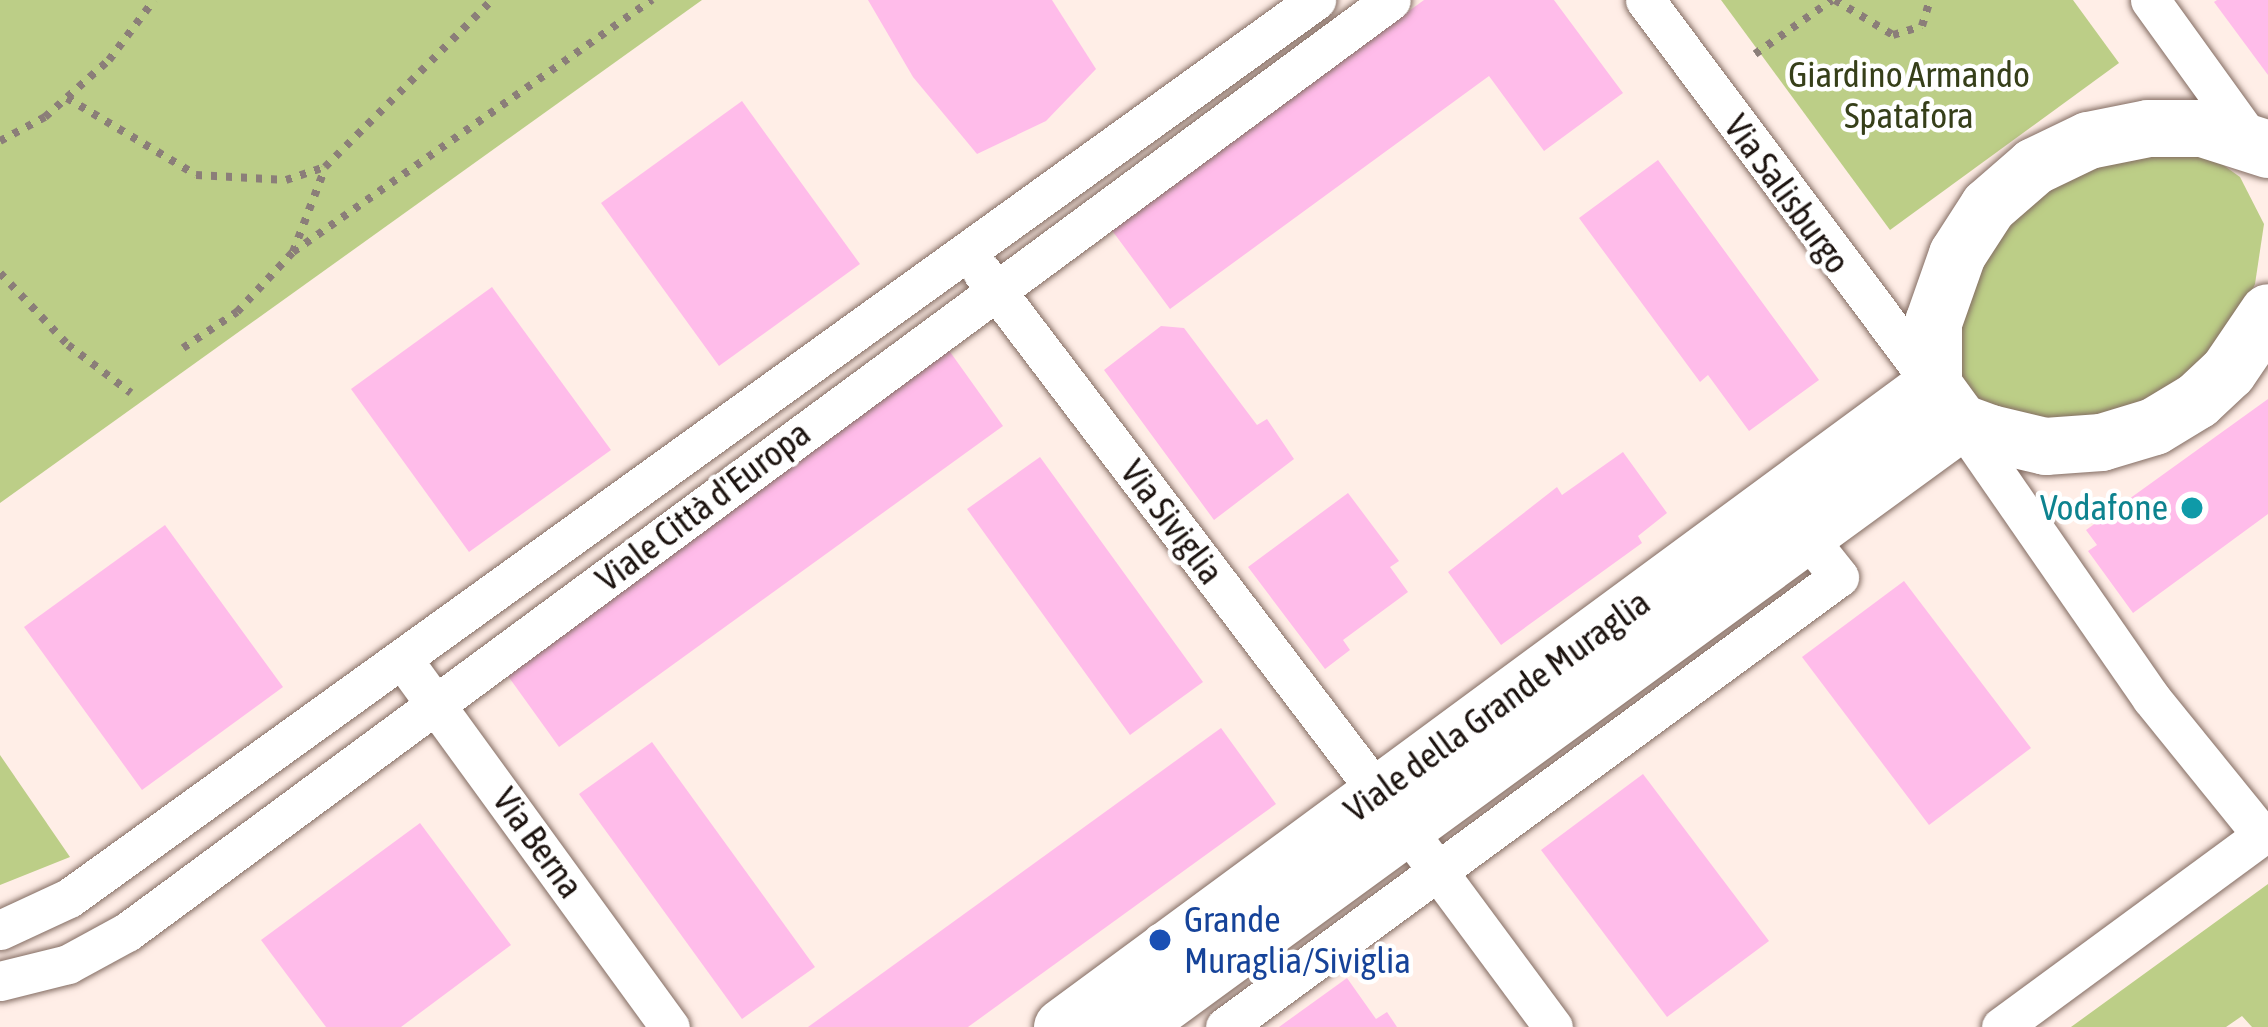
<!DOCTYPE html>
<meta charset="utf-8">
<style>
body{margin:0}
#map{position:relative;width:2268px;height:1027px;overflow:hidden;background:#ffeee7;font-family:"Asap Condensed",sans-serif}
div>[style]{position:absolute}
.green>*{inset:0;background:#bcce87}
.building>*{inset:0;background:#ffbcea}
.path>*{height:8px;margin-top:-4px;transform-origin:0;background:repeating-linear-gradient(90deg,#8b7e79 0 6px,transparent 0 15px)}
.roads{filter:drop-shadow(0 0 3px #836c62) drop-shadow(0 0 3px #836c62)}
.street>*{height:39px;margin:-19.5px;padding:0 19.5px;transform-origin:19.5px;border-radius:19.5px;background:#fff}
.secondary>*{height:57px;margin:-28.5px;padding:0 28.5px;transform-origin:28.5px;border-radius:28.5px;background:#fff}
.dots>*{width:33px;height:33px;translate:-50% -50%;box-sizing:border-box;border:6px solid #fff;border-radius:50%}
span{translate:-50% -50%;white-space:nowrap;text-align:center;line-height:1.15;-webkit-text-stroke:9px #fff;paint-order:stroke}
.park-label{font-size:36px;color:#363f19}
.street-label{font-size:36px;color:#1c130f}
.culture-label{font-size:36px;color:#0d838f}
.right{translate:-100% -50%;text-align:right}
.transit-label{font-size:36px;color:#164399}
.left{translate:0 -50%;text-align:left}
</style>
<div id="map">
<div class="green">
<div style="clip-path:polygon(0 0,702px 0,0 503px)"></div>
<div style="clip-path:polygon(1721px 0,2073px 0,2119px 63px,1890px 230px)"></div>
<div style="clip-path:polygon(2184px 153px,2216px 160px,2240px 177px,2264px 224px,2255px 284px,2240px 316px,2178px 387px,2076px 425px,1982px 407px,1964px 387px,1952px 338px,1984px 248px,2030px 200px,2107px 160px)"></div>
<div style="clip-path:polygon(0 755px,70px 857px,0 885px)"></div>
<div style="clip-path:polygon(2268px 884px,2268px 1027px,2252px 1027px,2242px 1016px,2226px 1027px,2071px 1027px)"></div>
</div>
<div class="building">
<div style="clip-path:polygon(868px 0,1052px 0,1096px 69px,1046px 121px,977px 154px,913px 77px)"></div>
<div style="clip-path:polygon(1424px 0,1554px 0,1623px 93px,1544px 151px,1489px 76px,1170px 309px,1111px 229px)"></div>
<div style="clip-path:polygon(2217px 0,2268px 0,2268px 75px,2214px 2px)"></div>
<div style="clip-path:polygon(742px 101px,860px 264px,719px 366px,601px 203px)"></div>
<div style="clip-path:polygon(1658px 160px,1819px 380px,1749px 431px,1708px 375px,1700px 382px,1579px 218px)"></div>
<div style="clip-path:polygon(492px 287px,611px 450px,469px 552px,351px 389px)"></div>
<div style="clip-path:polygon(1161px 326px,1184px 328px,1257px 425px,1267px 419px,1294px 459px,1214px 520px,1104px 370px)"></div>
<div style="clip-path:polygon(948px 349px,1003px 426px,559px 747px,508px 676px)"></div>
<div style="clip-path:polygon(2268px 399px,2268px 514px,2133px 613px,2088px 551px,2097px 545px,2086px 530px)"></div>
<div style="clip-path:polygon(1623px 452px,1667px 513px,1638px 536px,1642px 543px,1501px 645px,1448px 572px,1557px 487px,1562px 495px)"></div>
<div style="clip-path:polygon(1040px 457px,1203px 682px,1130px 735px,967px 509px)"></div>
<div style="clip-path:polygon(1348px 493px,1399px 561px,1390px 567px,1408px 592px,1343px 640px,1350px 650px,1325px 669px,1248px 567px)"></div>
<div style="clip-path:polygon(165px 525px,283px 687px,142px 790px,24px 627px)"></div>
<div style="clip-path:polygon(1904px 581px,2031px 748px,1929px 825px,1802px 657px)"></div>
<div style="clip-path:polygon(1221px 728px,1276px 804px,968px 1027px,808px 1027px)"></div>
<div style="clip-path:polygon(652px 742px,815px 967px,742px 1019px,579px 794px)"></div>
<div style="clip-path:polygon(1643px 774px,1769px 941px,1667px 1017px,1541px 850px)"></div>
<div style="clip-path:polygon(420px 823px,511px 945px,401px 1027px,326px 1027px,261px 940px)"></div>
<div style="clip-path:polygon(1347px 978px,1376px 1019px,1387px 1012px,1397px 1027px,1279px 1027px)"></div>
</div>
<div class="path">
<div style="left:1835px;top:0;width:68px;rotate:31.1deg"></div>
<div style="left:1893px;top:35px;width:30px;rotate:-17deg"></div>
<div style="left:1922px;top:26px;width:27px;rotate:-73deg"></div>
<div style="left:1755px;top:54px;width:94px;rotate:-35deg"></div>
<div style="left:67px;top:98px;width:150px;rotate:30.8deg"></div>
<div style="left:196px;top:175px;width:90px;rotate:3.2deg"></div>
<div style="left:286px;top:180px;width:41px;rotate:-18.4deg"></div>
<div style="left:325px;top:167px;width:236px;rotate:-45deg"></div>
<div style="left:0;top:141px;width:51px;rotate:-28.1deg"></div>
<div style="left:45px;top:117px;width:86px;rotate:-41.7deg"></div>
<div style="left:109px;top:60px;width:75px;rotate:-53.1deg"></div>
<div style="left:293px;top:252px;width:439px;rotate:-35.1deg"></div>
<div style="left:0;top:273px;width:99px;rotate:46.6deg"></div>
<div style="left:68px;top:345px;width:79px;rotate:37.3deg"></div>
<div style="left:183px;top:348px;width:65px;rotate:-33.7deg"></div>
<div style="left:237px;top:312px;width:82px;rotate:-47deg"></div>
<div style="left:293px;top:252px;width:90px;rotate:-69.1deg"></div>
</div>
<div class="roads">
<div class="street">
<div style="left:1645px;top:0;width:481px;rotate:53.2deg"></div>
<div style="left:2150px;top:0;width:173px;rotate:54.2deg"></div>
<div style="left:982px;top:272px;width:654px;rotate:52.76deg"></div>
<div style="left:1960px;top:422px;width:336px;rotate:55.3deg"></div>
<div style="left:2151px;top:698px;width:176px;rotate:51deg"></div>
<div style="left:403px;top:660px;width:454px;rotate:54deg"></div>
<div style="left:1422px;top:850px;width:220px;rotate:53.5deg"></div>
<div style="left:0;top:930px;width:76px;rotate:-24.9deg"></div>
<div style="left:69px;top:898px;width:1537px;rotate:-35.76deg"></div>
<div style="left:0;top:981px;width:70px;rotate:-14deg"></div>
<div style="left:68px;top:964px;width:67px;rotate:-28.5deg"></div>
<div style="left:127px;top:932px;width:1570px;rotate:-36.4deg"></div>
<div style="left:1225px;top:1027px;width:761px;rotate:-36.24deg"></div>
<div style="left:1839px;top:577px;width:56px;rotate:-128.5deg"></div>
<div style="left:2001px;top:1027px;width:331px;rotate:-36.3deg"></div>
</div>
<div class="secondary">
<div style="left:2268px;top:149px;width:69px;rotate:-162.3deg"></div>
<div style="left:2202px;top:128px;width:54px;rotate:180deg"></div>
<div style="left:2148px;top:128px;width:61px;rotate:168.7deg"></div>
<div style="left:2088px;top:140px;width:60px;rotate:154.3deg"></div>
<div style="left:2034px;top:166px;width:61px;rotate:139deg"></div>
<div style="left:1988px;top:206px;width:57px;rotate:122.9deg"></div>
<div style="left:1957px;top:254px;width:72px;rotate:109.4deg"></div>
<div style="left:1933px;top:322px;width:63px;rotate:90deg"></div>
<div style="left:1933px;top:385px;width:46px;rotate:53.9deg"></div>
<div style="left:1960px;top:422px;width:32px;rotate:20deg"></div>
<div style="left:1990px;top:433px;width:57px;rotate:13.3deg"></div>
<div style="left:2045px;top:446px;width:56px;rotate:-4.1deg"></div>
<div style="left:2101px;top:442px;width:55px;rotate:-16.8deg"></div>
<div style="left:2154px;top:426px;width:50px;rotate:-31.2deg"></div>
<div style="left:2197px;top:400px;width:42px;rotate:-43.1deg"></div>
<div style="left:2228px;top:371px;width:71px;rotate:-55.9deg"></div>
<div style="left:1062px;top:1027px;width:1082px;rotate:-36.39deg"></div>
<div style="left:1131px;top:1027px;width:1026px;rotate:-36.12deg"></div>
</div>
</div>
<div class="dots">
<div style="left:2192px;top:508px;background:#0f9aa8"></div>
<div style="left:1160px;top:940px;background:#1a4fb4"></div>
</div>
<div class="park-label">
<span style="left:1909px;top:95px">Giardino Armando<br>Spatafora</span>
</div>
<div class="street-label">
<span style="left:1787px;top:194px;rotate:54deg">Via Salisburgo</span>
<span style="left:703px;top:506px;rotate:-37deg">Viale Città d'Europa</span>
<span style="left:1172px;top:522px;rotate:53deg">Via Siviglia</span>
<span style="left:1497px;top:706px;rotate:-36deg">Viale della Grande Muraglia</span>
<span style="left:538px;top:843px;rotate:54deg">Via Berna</span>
</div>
<div class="culture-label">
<span class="right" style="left:2168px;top:508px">Vodafone</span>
</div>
<div class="transit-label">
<span class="left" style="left:1184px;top:940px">Grande<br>Muraglia/Siviglia</span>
</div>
</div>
